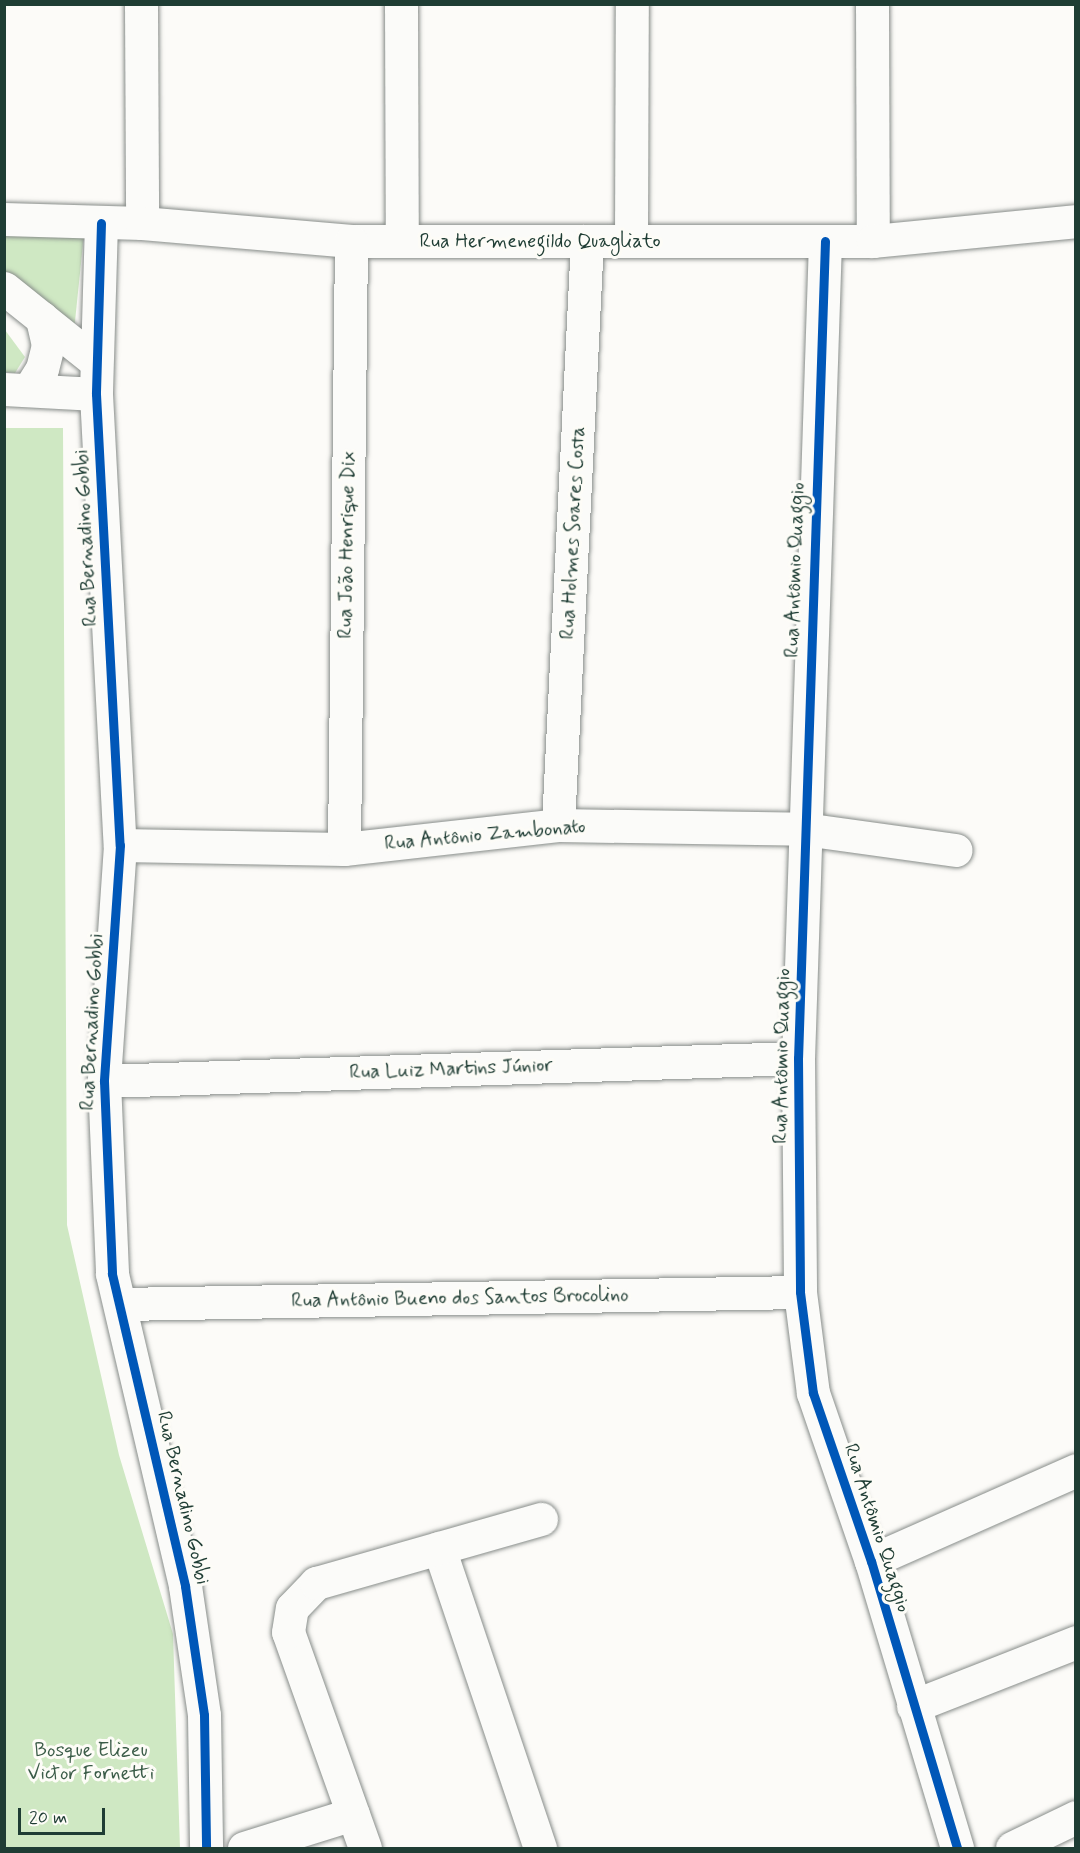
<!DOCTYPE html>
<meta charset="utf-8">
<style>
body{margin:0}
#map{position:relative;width:1080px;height:1853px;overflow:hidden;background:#fcfbf8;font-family:Mynerve,sans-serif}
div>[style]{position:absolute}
.green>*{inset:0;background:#cfe8c3}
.roads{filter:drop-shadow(0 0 2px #888d8a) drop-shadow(0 0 2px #888d8a)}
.minor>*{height:33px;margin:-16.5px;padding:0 16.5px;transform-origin:16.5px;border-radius:16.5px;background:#fbfbf9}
.cycleway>*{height:9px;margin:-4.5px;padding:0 4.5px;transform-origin:4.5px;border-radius:4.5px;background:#0057b8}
span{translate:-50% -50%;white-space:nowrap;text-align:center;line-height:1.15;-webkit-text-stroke:6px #fdfcf7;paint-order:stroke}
.street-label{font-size:20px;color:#1f3d34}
.park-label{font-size:20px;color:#3b5c48}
.frame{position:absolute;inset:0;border:6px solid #1f3d34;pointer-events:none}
.scale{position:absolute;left:18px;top:1808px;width:87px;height:27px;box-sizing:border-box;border:3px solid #1f3d34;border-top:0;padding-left:8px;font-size:18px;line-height:21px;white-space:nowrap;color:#1f3d34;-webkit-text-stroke:4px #fdfcf7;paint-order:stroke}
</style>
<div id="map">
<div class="green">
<div style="clip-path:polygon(4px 233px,84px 234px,74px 331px,5px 275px)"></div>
<div style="clip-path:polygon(5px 330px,25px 357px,15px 373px,5px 372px)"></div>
<div style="clip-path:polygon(4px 428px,63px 428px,67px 1225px,119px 1455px,173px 1634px,180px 1848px,5px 1848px)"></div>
</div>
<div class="roads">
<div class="minor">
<div style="left:141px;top:4px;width:219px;rotate:89.7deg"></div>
<div style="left:401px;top:4px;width:237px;rotate:89.8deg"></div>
<div style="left:872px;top:4px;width:237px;rotate:89.8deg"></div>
<div style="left:4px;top:219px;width:138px;rotate:1.7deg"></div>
<div style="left:142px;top:223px;width:210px;rotate:4.9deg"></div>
<div style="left:351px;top:241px;width:522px"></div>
<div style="left:873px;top:241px;width:204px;rotate:-5.6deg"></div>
<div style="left:101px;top:223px;width:171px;rotate:91.7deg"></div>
<div style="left:96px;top:394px;width:452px;rotate:87deg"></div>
<div style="left:120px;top:845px;width:237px;rotate:93.9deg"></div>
<div style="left:104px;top:1081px;width:193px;rotate:87.6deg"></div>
<div style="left:112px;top:1274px;width:320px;rotate:76.8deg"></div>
<div style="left:185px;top:1586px;width:130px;rotate:81.6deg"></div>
<div style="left:204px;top:1715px;width:133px;rotate:89.1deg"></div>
<div style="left:631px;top:241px;width:237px;rotate:-89.8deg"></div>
<div style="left:825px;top:241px;width:817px;rotate:91.89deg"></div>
<div style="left:798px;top:1058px;width:234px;rotate:89.5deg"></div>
<div style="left:800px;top:1292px;width:102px;rotate:82.7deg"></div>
<div style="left:813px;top:1393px;width:178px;rotate:71deg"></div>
<div style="left:871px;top:1561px;width:300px;rotate:73.3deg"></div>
<div style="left:4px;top:288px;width:117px;rotate:38.7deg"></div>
<div style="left:30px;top:388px;width:22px;rotate:-58deg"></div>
<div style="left:42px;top:369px;width:25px;rotate:-76deg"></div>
<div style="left:48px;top:345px;width:28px;rotate:-103deg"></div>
<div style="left:4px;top:389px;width:92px;rotate:3.1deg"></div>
<div style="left:558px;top:825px;width:585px;rotate:-87.16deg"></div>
<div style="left:120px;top:845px;width:224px;rotate:1deg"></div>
<div style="left:344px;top:849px;width:215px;rotate:-6.4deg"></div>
<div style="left:558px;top:825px;width:246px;rotate:0.9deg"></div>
<div style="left:804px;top:829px;width:153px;rotate:7.9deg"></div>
<div style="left:344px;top:849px;width:608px;rotate:-89.34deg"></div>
<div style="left:104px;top:1081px;width:694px;rotate:-1.9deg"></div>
<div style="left:120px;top:1304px;width:680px;rotate:-1.01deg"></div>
<div style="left:439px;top:1548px;width:317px;rotate:71.4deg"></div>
<div style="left:871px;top:1561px;width:224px;rotate:-23.9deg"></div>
<div style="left:913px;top:1706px;width:175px;rotate:-21.4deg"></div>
<div style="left:244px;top:1848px;width:114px;rotate:-17.3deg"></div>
<div style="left:365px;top:1848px;width:229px;rotate:-109.6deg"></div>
<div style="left:288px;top:1632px;width:24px;rotate:-81deg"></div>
<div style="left:292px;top:1608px;width:35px;rotate:-46deg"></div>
<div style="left:316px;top:1583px;width:234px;rotate:-15.9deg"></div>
<div style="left:1012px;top:1848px;width:71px;rotate:-25.8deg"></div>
</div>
</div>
<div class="cycleway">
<div style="left:101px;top:223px;width:171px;rotate:91.7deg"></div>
<div style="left:96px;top:394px;width:452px;rotate:87deg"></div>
<div style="left:120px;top:845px;width:237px;rotate:93.9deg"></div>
<div style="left:104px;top:1081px;width:193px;rotate:87.6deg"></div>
<div style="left:112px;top:1274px;width:320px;rotate:76.8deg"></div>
<div style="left:185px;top:1586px;width:130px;rotate:81.6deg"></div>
<div style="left:204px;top:1715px;width:133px;rotate:89.1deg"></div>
<div style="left:825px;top:241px;width:817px;rotate:91.89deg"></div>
<div style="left:798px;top:1058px;width:234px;rotate:89.5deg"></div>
<div style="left:800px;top:1292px;width:102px;rotate:82.7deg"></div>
<div style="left:813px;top:1393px;width:178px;rotate:71deg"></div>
<div style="left:871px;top:1561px;width:300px;rotate:73.3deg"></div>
</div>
<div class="street-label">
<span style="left:540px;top:241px">Rua Hermenegildo Quagliato</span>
<span style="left:573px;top:533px;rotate:-87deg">Rua Holmes Soares Costa</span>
<span style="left:86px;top:538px;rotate:-93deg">Rua Bernadino Gobbi</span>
<span style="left:347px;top:545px;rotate:-89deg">Rua João Henrique Dix</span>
<span style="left:795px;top:570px;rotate:-88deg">Rua Antômio Quaggio</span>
<span style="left:485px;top:835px;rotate:-5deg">Rua Antônio Zambonato</span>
<span style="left:92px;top:1022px;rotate:-87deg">Rua Bernadino Gobbi</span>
<span style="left:782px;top:1056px;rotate:-89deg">Rua Antômio Quaggio</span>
<span style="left:451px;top:1069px;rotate:-2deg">Rua Luiz Martins Júnior</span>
<span style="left:460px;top:1298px;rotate:-1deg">Rua Antônio Bueno dos Santos Brocolino</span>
<span style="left:183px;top:1498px;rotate:77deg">Rua Bernadino Gobbi</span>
<span style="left:877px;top:1528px;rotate:72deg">Rua Antômio Quaggio</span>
</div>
<div class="park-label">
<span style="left:91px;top:1762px">Bosque Elizeu<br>Victor Fornetti</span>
</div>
<div class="frame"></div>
<div class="scale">20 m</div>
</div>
